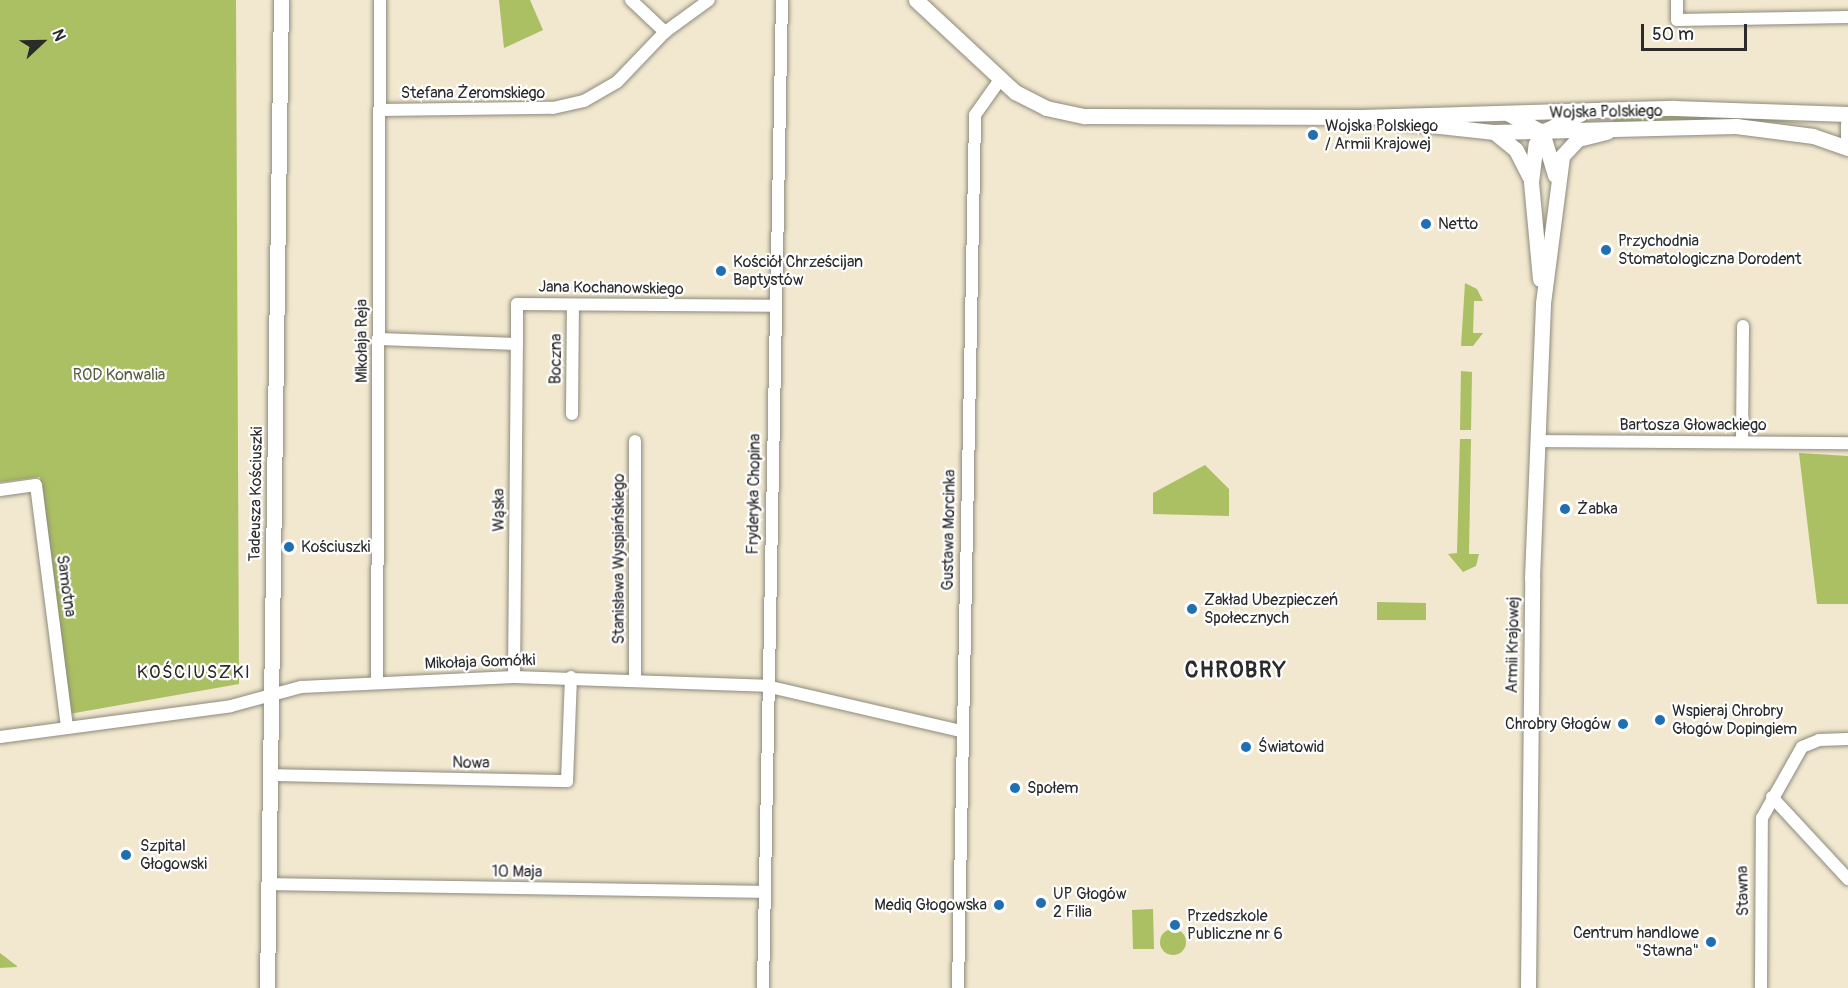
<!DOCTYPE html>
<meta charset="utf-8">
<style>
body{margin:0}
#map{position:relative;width:1848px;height:988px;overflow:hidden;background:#f1e8cf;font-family:Pangolin,sans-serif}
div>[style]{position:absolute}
.green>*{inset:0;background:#abbf63}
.round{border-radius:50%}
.roads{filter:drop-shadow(0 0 2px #8e8a7d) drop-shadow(0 0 2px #8e8a7d)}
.minor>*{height:12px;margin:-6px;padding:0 6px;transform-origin:6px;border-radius:6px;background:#fff}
.tertiary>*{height:15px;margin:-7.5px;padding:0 7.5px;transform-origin:7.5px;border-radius:7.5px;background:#fff}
.dots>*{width:16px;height:16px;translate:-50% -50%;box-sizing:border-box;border:3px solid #fff;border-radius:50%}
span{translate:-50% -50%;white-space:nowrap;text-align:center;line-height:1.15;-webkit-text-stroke:4.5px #fff;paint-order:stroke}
.street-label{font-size:16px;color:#2b2b2b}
.poi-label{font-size:16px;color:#2b2b2b}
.left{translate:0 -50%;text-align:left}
.right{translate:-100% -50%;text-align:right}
.park-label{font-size:16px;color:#585f3f}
.neighbourhood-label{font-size:18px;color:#2b2b2b;letter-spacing:1.5px}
.district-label{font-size:22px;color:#2b2b2b;font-weight:700;letter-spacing:1.5px}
.north{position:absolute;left:12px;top:12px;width:60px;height:60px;-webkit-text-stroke:4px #fff;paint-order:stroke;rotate:68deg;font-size:16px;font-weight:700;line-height:24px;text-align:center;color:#2b2b2b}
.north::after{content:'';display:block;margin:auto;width:21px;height:27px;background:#2b2b2b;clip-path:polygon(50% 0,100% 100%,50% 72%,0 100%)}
.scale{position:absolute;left:1641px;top:24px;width:106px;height:27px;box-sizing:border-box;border:3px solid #2b2b2b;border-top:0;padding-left:8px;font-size:18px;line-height:21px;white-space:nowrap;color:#2b2b2b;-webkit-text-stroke:4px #fff;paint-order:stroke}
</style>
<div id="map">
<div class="green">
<div style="clip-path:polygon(0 0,236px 0,239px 684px,69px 714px,40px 477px,0 482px)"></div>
<div style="clip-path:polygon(499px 0,530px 0,543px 30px,504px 48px)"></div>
<div style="clip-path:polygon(1725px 115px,1810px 124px,1739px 119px,1613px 123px,1613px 117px)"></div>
<div style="clip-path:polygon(1465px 283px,1477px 289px,1483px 301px,1474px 301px,1473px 333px,1483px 333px,1473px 346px,1461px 346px)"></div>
<div style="clip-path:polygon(1461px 371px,1472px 372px,1471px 430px,1460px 430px)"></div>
<div style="clip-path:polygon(1460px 439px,1471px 439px,1469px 554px,1479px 554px,1476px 566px,1463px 572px,1448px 554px,1457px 553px)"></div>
<div style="clip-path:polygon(1799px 453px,1848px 456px,1848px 604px,1817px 604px)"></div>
<div style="clip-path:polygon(1205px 465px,1229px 489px,1229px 516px,1153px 514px,1153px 493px)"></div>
<div style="clip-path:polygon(1377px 602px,1426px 603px,1426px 620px,1377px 620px)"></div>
<div style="clip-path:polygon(1153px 909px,1154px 949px,1133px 949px,1132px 910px)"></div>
<div class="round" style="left:1160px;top:929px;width:26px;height:26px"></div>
<div style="clip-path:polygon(0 953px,17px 966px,17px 967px,0 968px)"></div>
</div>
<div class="roads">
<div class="minor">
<div style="left:631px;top:0;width:47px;rotate:43.3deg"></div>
<div style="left:1677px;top:0;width:20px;rotate:90deg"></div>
<div style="left:1677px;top:20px;width:171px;rotate:-1deg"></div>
<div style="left:379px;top:110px;width:174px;rotate:-0.7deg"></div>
<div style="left:553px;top:108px;width:32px;rotate:-13deg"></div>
<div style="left:584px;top:101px;width:38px;rotate:-30deg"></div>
<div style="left:617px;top:82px;width:69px;rotate:-46.2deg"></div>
<div style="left:665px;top:32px;width:54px;rotate:-36deg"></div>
<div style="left:379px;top:339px;width:138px;rotate:2.1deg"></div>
<div style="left:517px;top:344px;width:40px;rotate:-90deg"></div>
<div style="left:517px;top:304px;width:258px;rotate:0.4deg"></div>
<div style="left:572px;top:414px;width:109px;rotate:-89.5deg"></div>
<div style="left:1538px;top:441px;width:310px;rotate:0.4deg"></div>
<div style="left:1742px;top:442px;width:116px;rotate:-89.5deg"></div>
<div style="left:0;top:490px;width:36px;rotate:-8deg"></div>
<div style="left:36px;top:485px;width:245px;rotate:82.7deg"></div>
<div style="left:514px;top:677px;width:333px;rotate:-89.5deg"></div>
<div style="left:635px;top:677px;width:236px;rotate:-90deg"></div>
<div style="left:377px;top:683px;width:683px;rotate:-89.75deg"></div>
<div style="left:0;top:737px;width:233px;rotate:-7.6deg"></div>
<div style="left:231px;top:706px;width:73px;rotate:-15.2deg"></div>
<div style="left:301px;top:687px;width:213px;rotate:-2.7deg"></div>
<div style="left:514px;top:677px;width:252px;rotate:2deg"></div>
<div style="left:766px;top:686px;width:200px;rotate:13deg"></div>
<div style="left:270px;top:775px;width:297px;rotate:1.2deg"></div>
<div style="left:567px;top:781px;width:104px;rotate:-87.8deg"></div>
<div style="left:1772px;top:797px;width:112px;rotate:47.2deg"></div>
<div style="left:269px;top:884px;width:496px;rotate:0.9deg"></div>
<div style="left:763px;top:988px;width:988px;rotate:-88.9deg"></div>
<div style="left:958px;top:988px;width:873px;rotate:-88.88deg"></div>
<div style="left:975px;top:115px;width:42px;rotate:-54.8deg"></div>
<div style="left:1761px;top:988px;width:170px;rotate:-89.7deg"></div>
<div style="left:1762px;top:818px;width:81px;rotate:-60.6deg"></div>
<div style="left:1802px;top:747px;width:18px;rotate:-22deg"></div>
<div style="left:1819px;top:740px;width:29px;rotate:-2deg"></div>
</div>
<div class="tertiary">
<div style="left:916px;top:0;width:135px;rotate:42.9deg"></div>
<div style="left:1015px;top:92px;width:35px;rotate:27deg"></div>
<div style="left:1046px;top:108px;width:40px;rotate:12deg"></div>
<div style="left:1085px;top:116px;width:277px;rotate:0.2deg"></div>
<div style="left:1362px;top:117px;width:312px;rotate:-1.7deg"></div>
<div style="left:1674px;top:108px;width:174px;rotate:2deg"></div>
<div style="left:1509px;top:114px;width:38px;rotate:29deg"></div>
<div style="left:1542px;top:132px;width:45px;rotate:73.2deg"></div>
<div style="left:1403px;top:122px;width:92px;rotate:6.3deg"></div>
<div style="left:1494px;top:132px;width:242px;rotate:-1.4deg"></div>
<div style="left:1736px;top:126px;width:78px;rotate:7.4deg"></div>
<div style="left:1813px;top:136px;width:37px;rotate:19deg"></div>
<div style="left:1848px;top:124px;width:21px;rotate:90deg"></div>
<div style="left:1494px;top:132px;width:28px;rotate:39deg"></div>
<div style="left:1516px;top:150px;width:30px;rotate:63deg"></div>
<div style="left:1540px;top:279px;width:97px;rotate:-95.3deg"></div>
<div style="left:1531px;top:182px;width:38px;rotate:-83deg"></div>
<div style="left:1536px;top:144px;width:13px;rotate:-63deg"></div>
<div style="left:1542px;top:132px;width:42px;rotate:-25.3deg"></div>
<div style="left:267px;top:988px;width:988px;rotate:-89.19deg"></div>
<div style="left:1528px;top:988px;width:410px;rotate:-89.4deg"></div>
<div style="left:1532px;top:578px;width:275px;rotate:-87.7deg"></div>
<div style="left:1543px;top:303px;width:148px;rotate:-82.6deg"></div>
<div style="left:1562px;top:156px;width:23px;rotate:-47deg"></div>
<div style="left:1578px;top:139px;width:30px;rotate:-14deg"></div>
</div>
</div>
<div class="dots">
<div style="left:1313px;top:135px;background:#1f6fb2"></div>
<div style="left:1426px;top:224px;background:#1f6fb2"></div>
<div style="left:1606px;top:250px;background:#1f6fb2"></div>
<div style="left:721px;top:271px;background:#1f6fb2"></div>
<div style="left:1565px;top:509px;background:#1f6fb2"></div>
<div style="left:289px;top:547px;background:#1f6fb2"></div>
<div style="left:1192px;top:609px;background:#1f6fb2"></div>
<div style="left:1660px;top:720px;background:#1f6fb2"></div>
<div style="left:1623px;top:724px;background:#1f6fb2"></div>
<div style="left:1246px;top:747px;background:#1f6fb2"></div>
<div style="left:1015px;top:788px;background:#1f6fb2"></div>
<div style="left:126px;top:855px;background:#1f6fb2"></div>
<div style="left:1041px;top:903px;background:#1f6fb2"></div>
<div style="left:999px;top:905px;background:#1f6fb2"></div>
<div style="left:1175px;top:925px;background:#1f6fb2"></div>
<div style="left:1711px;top:942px;background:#1f6fb2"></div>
</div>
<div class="street-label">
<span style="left:473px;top:93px">Stefana Żeromskiego</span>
<span style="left:1606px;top:112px;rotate:-1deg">Wojska Polskiego</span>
<span style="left:611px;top:288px;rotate:1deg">Jana Kochanowskiego</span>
<span style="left:362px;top:341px;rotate:-90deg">Mikołaja Reja</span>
<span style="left:556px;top:359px;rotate:-89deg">Boczna</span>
<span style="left:1693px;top:425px">Bartosza Głowackiego</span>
<span style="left:256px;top:494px;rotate:-89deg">Tadeusza Kościuszki</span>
<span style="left:754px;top:494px;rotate:-89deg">Fryderyka Chopina</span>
<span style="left:499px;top:510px;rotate:-90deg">Wąska</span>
<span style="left:949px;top:530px;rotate:-89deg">Gustawa Morcinka</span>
<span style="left:619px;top:559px;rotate:-90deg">Stanisława Wyspiańskiego</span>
<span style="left:66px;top:586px;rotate:82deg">Samotna</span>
<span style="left:1513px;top:645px;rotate:-89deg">Armii Krajowej</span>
<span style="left:480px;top:662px;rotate:-2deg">Mikołaja Gomółki</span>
<span style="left:471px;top:763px;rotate:1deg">Nowa</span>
<span style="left:517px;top:872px;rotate:1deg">10 Maja</span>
<span style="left:1743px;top:891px;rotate:-91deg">Stawna</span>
</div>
<div class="poi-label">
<span class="left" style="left:1325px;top:135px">Wojska Polskiego<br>/ Armii Krajowej</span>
<span class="left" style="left:1438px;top:224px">Netto</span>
<span class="left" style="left:1618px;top:250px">Przychodnia<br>Stomatologiczna Dorodent</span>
<span class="left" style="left:733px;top:271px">Kościół Chrześcijan<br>Baptystów</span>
<span class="left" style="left:1577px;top:509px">Żabka</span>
<span class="left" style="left:301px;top:547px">Kościuszki</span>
<span class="left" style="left:1204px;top:609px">Zakład Ubezpieczeń<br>Społecznych</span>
<span class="left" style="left:1672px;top:720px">Wspieraj Chrobry<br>Głogów Dopingiem</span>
<span class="right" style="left:1611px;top:724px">Chrobry Głogów</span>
<span class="left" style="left:1258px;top:747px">Światowid</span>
<span class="left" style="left:1027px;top:788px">Społem</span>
<span class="left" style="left:140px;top:855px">Szpital<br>Głogowski</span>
<span class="left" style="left:1053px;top:903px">UP Głogów<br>2 Filia</span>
<span class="right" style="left:987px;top:905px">Mediq Głogowska</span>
<span class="left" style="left:1187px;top:925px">Przedszkole<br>Publiczne nr 6</span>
<span class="right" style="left:1699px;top:942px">Centrum handlowe<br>"Stawna"</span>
</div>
<div class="park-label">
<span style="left:119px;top:375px">ROD Konwalia</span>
</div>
<div class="neighbourhood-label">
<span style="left:194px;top:673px">KOŚCIUSZKI</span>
</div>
<div class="district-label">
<span style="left:1236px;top:671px">CHROBRY</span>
</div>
<div class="north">N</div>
<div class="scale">50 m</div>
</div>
